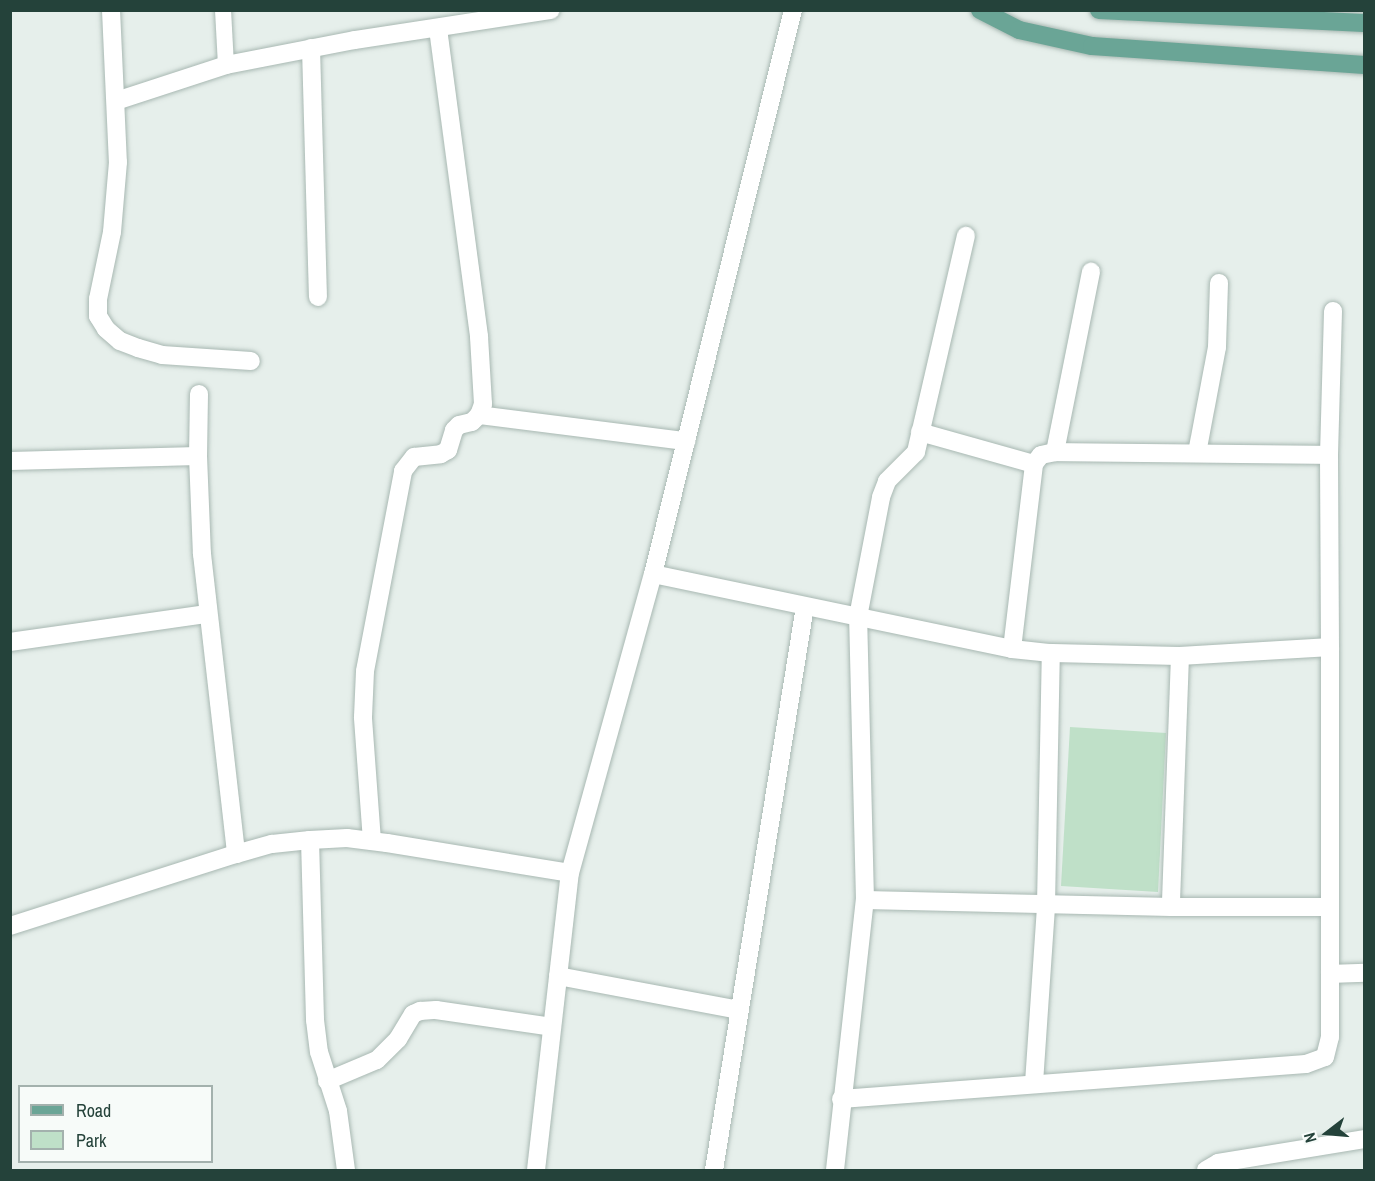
<!DOCTYPE html>
<style>
body{margin:0}
#map{position:relative;width:1375px;height:1181px;overflow:hidden;background:#e6efeb;font-family:"Archivo Narrow",sans-serif}
div>[style]{position:absolute}
.green>*{inset:0;background:#bfe0c8}
.roads{filter:drop-shadow(0 0 2px #a8b8b2) drop-shadow(0 0 2px #a8b8b2)}
.lane>*{height:16px;margin:-8px;padding:0 8px;transform-origin:8px;border-radius:8px;background:#fff}
.street>*{height:18px;margin:-9px;padding:0 9px;transform-origin:9px;border-radius:9px;background:#fff}
.primary>*{height:18px;margin:-9px;padding:0 9px;transform-origin:9px;border-radius:9px;background:#6aa596}
span{translate:-50% -50%;white-space:nowrap;text-align:center;line-height:1.15;-webkit-text-stroke:4.5px #f7fbf9;paint-order:stroke}
.frame{position:absolute;inset:0;border:12px solid #24423a;pointer-events:none}
.legend{position:absolute;left:18px;top:1085px;width:195px;height:78px;box-sizing:border-box;background:#f7fbf9;border:2px solid #a3b1ad;margin:0;padding:8px 10px;list-style:none;font-size:18px;color:#24423a}
.legend li{display:flex;align-items:center;gap:12px;height:30px}
.legend b{width:30px;border:2px solid #a3b1ad}
.north{position:absolute;left:1297px;top:1103px;width:60px;height:60px;-webkit-text-stroke:4px #f7fbf9;paint-order:stroke;rotate:254deg;font-size:16px;font-weight:700;line-height:24px;text-align:center;color:#24423a}
.north::after{content:'';display:block;margin:auto;width:21px;height:27px;background:#24423a;clip-path:polygon(50% 0,100% 100%,50% 72%,0 100%)}
</style>
<div id="map">
<div class="green">
<div style="clip-path:polygon(1070px 727px,1166px 733px,1158px 892px,1061px 886px)"></div>
</div>
<div class="roads">
<div class="lane">
<div style="left:223px;top:10px;width:55px;rotate:86.9deg"></div>
</div>
<div class="street">
<div style="left:111px;top:10px;width:152px;rotate:87.4deg"></div>
<div style="left:118px;top:162px;width:70px;rotate:94.9deg"></div>
<div style="left:112px;top:232px;width:68px;rotate:101.8deg"></div>
<div style="left:98px;top:299px;width:17px;rotate:90deg"></div>
<div style="left:98px;top:316px;width:15px;rotate:58deg"></div>
<div style="left:106px;top:329px;width:18px;rotate:41deg"></div>
<div style="left:120px;top:341px;width:19px;rotate:21deg"></div>
<div style="left:138px;top:348px;width:25px;rotate:16deg"></div>
<div style="left:162px;top:355px;width:89px;rotate:3.9deg"></div>
<div style="left:311px;top:48px;width:249px;rotate:88.4deg"></div>
<div style="left:116px;top:101px;width:116px;rotate:-18.1deg"></div>
<div style="left:226px;top:65px;width:131px;rotate:-11deg"></div>
<div style="left:355px;top:40px;width:198px;rotate:-8.7deg"></div>
<div style="left:199px;top:394px;width:62px;rotate:90.9deg"></div>
<div style="left:198px;top:456px;width:98px;rotate:87.7deg"></div>
<div style="left:202px;top:554px;width:302px;rotate:83.5deg"></div>
<div style="left:479px;top:415px;width:209px;rotate:7.2deg"></div>
<div style="left:920px;top:432px;width:118px;rotate:15.7deg"></div>
<div style="left:1055px;top:452px;width:184px;rotate:-78.7deg"></div>
<div style="left:1197px;top:453px;width:108px;rotate:-79.3deg"></div>
<div style="left:1217px;top:347px;width:64px;rotate:-88.2deg"></div>
<div style="left:10px;top:461px;width:188px;rotate:-1.5deg"></div>
<div style="left:653px;top:574px;width:367px;rotate:11.8deg"></div>
<div style="left:1012px;top:649px;width:39px;rotate:6deg"></div>
<div style="left:1051px;top:653px;width:129px;rotate:1.3deg"></div>
<div style="left:1180px;top:656px;width:251px;rotate:92.1deg"></div>
<div style="left:1171px;top:907px;width:306px;rotate:-178.7deg"></div>
<div style="left:10px;top:642px;width:199px;rotate:-8.1deg"></div>
<div style="left:1330px;top:647px;width:192px;rotate:-90.3deg"></div>
<div style="left:1329px;top:455px;width:144px;rotate:-88.4deg"></div>
<div style="left:1012px;top:649px;width:186px;rotate:-83.2deg"></div>
<div style="left:1034px;top:464px;width:11px;rotate:-52deg"></div>
<div style="left:1041px;top:455px;width:14px;rotate:-12deg"></div>
<div style="left:1055px;top:452px;width:274px;rotate:0.6deg"></div>
<div style="left:310px;top:840px;width:180px;rotate:88.4deg"></div>
<div style="left:315px;top:1020px;width:32px;rotate:83deg"></div>
<div style="left:319px;top:1052px;width:62px;rotate:72.1deg"></div>
<div style="left:338px;top:1111px;width:60px;rotate:82.3deg"></div>
<div style="left:372px;top:841px;width:124px;rotate:-94.2deg"></div>
<div style="left:363px;top:717px;width:46px;rotate:-87.5deg"></div>
<div style="left:365px;top:671px;width:204px;rotate:-79.2deg"></div>
<div style="left:403px;top:471px;width:18px;rotate:-52deg"></div>
<div style="left:414px;top:457px;width:27px;rotate:-6deg"></div>
<div style="left:441px;top:454px;width:8px;rotate:-30deg"></div>
<div style="left:448px;top:450px;width:21px;rotate:-73deg"></div>
<div style="left:454px;top:430px;width:7px;rotate:-45deg"></div>
<div style="left:459px;top:425px;width:13px;rotate:-13deg"></div>
<div style="left:472px;top:422px;width:10px;rotate:-45deg"></div>
<div style="left:479px;top:415px;width:12px;rotate:-70deg"></div>
<div style="left:483px;top:404px;width:68px;rotate:-93.4deg"></div>
<div style="left:479px;top:336px;width:310px;rotate:-97.6deg"></div>
<div style="left:1171px;top:907px;width:159px"></div>
<div style="left:10px;top:926px;width:237px;rotate:-17.7deg"></div>
<div style="left:236px;top:854px;width:37px;rotate:-16deg"></div>
<div style="left:272px;top:844px;width:38px;rotate:-6deg"></div>
<div style="left:310px;top:840px;width:37px;rotate:-3deg"></div>
<div style="left:347px;top:838px;width:40px;rotate:7.1deg"></div>
<div style="left:387px;top:843px;width:185px;rotate:9.3deg"></div>
<div style="left:1330px;top:974px;width:34px;rotate:-2deg"></div>
<div style="left:558px;top:976px;width:185px;rotate:10.6deg"></div>
<div style="left:327px;top:1081px;width:54px;rotate:-22.8deg"></div>
<div style="left:377px;top:1060px;width:30px;rotate:-45deg"></div>
<div style="left:398px;top:1039px;width:29px;rotate:-59deg"></div>
<div style="left:413px;top:1014px;width:8px;rotate:-23deg"></div>
<div style="left:420px;top:1011px;width:16px;rotate:-4deg"></div>
<div style="left:436px;top:1010px;width:117px;rotate:8.3deg"></div>
<div style="left:1034px;top:1083px;width:178px;rotate:-86.1deg"></div>
<div style="left:1046px;top:905px;width:252px;rotate:-88.9deg"></div>
<div style="left:841px;top:1099px;width:466px;rotate:-4.3deg"></div>
<div style="left:1306px;top:1064px;width:20px;rotate:-20deg"></div>
<div style="left:1325px;top:1057px;width:21px;rotate:-76deg"></div>
<div style="left:1330px;top:1037px;width:390px;rotate:-90deg"></div>
<div style="left:1330px;top:647px;width:150px;rotate:176.6deg"></div>
<div style="left:536px;top:1170px;width:299px;rotate:-83.5deg"></div>
<div style="left:570px;top:873px;width:310px;rotate:-74.5deg"></div>
<div style="left:653px;top:574px;width:581px;rotate:-76.06deg"></div>
<div style="left:714px;top:1170px;width:571px;rotate:-80.83deg"></div>
<div style="left:835px;top:1170px;width:272px;rotate:-83.7deg"></div>
<div style="left:865px;top:900px;width:283px;rotate:-91.4deg"></div>
<div style="left:858px;top:617px;width:122px;rotate:-79.1deg"></div>
<div style="left:881px;top:497px;width:17px;rotate:-69deg"></div>
<div style="left:887px;top:481px;width:41px;rotate:-45deg"></div>
<div style="left:916px;top:452px;width:222px;rotate:-77deg"></div>
<div style="left:1206px;top:1170px;width:14px;rotate:-30deg"></div>
<div style="left:1218px;top:1163px;width:148px;rotate:-9.3deg"></div>
</div>
<div class="primary">
<div style="left:980px;top:10px;width:44px;rotate:27.1deg"></div>
<div style="left:1019px;top:30px;width:75px;rotate:12.4deg"></div>
<div style="left:1092px;top:46px;width:273px;rotate:4deg"></div>
<div style="left:1099px;top:10px;width:265px;rotate:2.8deg"></div>
</div>
</div>
<div class="frame"></div>
<ul class="legend">
<li><b style="height:8px;background:#6aa596"></b>Road</li>
<li><b style="height:16px;background:#bfe0c8"></b>Park</li>
</ul>
<div class="north">N</div>
</div>
